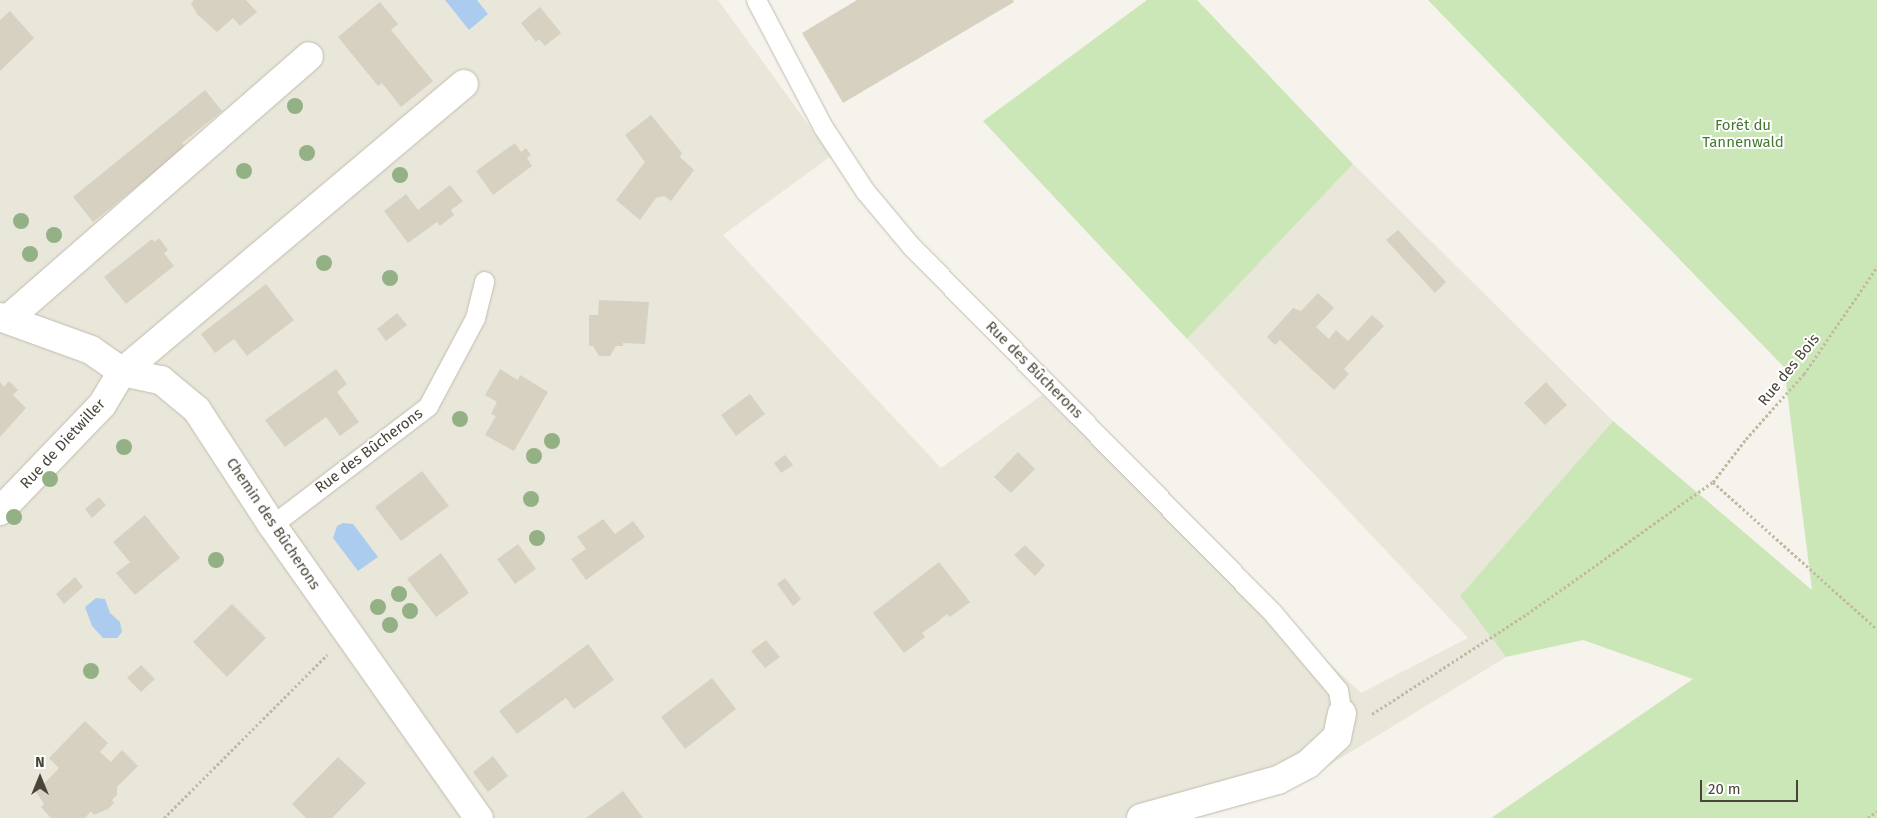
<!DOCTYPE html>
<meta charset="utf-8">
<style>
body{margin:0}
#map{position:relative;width:1877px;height:818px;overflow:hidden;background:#f5f3ec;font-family:"Fira Sans",sans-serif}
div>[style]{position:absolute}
.residential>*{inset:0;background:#e9e6da}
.green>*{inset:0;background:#cce7b7}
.water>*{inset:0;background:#acccef}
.building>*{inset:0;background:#d7d1c1}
.path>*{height:3px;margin-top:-1.5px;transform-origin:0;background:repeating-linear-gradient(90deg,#c2baa0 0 2.5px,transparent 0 5px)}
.roads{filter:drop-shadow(0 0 1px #c1bcae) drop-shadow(0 0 1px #c1bcae)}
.service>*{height:19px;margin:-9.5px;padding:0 9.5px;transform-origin:9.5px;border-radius:9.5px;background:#fff}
.minor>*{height:28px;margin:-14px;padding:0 14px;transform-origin:14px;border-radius:14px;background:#fff}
.trees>*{width:16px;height:16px;margin:-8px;border-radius:50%;background:#93b184}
span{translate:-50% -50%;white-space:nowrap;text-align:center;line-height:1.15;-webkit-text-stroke:4px #fff;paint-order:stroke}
.park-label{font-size:15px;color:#427b2e}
.street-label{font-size:15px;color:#4a4539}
.north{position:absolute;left:15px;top:753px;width:50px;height:50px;-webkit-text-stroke:4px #fff;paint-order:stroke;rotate:0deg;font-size:14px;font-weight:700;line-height:20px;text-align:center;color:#4a4539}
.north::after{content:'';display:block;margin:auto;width:18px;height:22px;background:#4a4539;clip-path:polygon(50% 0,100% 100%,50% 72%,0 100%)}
.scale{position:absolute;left:1700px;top:780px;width:98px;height:22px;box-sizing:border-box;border:2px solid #4a4539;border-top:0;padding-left:6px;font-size:15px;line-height:18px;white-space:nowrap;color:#4a4539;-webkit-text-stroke:4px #fff;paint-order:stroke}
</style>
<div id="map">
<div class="residential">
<div style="clip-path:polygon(0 0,718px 0,831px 156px,723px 235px,941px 468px,1042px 395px,1361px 693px,1468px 638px,1187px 339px,1353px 164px,1613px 421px,1460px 596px,1506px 657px,1282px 794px,1197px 818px,0 818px)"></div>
</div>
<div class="green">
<div style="clip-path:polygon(1147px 0,1197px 0,1353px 164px,1187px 339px,983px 121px)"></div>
<div style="clip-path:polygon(1428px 0,1877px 0,1877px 818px,1491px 818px,1693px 679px,1583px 640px,1506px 657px,1460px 596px,1613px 421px,1812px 590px,1784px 367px)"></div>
</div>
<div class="water">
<div style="clip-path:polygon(445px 0,477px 0,488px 14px,469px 30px)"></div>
<div style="clip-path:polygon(343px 523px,353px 524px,378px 557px,358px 571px,333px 538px,337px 526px)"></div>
<div style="clip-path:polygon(96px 598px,105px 599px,110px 613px,120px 622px,122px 632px,117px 638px,103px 638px,92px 626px,85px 607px)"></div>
</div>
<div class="building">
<div style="clip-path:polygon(194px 0,246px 0,257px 12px,240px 26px,233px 18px,217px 32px,197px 14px,191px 3px)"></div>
<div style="clip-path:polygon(857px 0,1013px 0,1014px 2px,843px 103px,802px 33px)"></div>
<div style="clip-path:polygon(380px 2px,398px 24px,391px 30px,433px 81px,401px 107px,382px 83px,378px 86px,338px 37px)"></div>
<div style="clip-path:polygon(540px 7px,561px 33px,545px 46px,539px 39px,536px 42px,521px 23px)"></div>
<div style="clip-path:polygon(10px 11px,34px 38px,0 71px,0 20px)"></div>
<div style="clip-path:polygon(205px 90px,222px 111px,182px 143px,186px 147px,93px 222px,73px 197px)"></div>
<div style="clip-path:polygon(651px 115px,682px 153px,680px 157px,694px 170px,671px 201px,664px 196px,656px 198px,640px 220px,616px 200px,645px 162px,625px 135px)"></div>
<div style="clip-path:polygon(515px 143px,521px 152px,526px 148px,531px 155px,527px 158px,532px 166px,493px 195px,476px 171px)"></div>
<div style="clip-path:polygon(450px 185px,463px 201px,451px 210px,454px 215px,440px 226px,437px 222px,408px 243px,384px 211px,406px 194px,418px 210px)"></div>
<div style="clip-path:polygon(1398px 230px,1446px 282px,1435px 293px,1386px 240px)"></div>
<div style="clip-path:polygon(159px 238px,168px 250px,164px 253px,174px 266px,126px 304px,104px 277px,152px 239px,155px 242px)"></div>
<div style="clip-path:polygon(266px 284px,294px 320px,247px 356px,234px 339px,215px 353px,201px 334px)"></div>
<div style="clip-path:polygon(1318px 293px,1334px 308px,1316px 327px,1329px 339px,1336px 330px,1348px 341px,1372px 315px,1384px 326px,1344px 369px,1349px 374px,1334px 390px,1280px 340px,1275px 345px,1267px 337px,1293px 308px,1301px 311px)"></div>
<div style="clip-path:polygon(599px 300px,649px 302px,645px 344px,623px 343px,623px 346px,616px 346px,610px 356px,599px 356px,593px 346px,589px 346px,589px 315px,598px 315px)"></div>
<div style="clip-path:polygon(397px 313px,407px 325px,386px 341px,377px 329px)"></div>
<div style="clip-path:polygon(336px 369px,347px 384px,337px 392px,359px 422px,340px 436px,326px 417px,285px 447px,265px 420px)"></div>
<div style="clip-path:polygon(500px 369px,518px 380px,520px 375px,548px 392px,514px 451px,485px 435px,496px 416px,491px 414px,497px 402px,485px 395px)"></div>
<div style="clip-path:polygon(9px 381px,18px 390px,13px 395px,26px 408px,0 437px,0 382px,4px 387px)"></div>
<div style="clip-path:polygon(1546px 382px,1567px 405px,1545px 425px,1524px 403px)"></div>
<div style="clip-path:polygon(750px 394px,765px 414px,736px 436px,721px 415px)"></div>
<div style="clip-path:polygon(1018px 452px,1035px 469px,1011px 493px,994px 477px)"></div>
<div style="clip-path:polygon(785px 455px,793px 465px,781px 473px,774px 463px)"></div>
<div style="clip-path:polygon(422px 471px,449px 506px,401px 541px,375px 507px)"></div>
<div style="clip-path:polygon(99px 497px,106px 505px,92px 518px,85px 509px)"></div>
<div style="clip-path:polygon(145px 515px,180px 558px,135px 595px,116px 573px,130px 562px,113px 542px)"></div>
<div style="clip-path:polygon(603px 519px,615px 534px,633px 521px,645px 537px,586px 580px,571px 559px,586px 549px,577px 537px)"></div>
<div style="clip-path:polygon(518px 544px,536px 569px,515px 584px,497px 559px)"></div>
<div style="clip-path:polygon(1025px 545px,1045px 565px,1035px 576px,1014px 555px)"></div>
<div style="clip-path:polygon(441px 553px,469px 593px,436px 617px,407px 579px)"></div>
<div style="clip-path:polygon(939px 562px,970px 602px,950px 617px,947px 614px,936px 623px,922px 633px,925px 637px,904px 653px,873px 613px)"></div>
<div style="clip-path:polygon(75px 577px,83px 587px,64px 604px,56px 594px)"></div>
<div style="clip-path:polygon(785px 578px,801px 599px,793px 606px,777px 584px)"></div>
<div style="clip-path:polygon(232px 604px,266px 638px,227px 677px,193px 642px)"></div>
<div style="clip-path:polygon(766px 640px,780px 657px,765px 668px,751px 651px)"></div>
<div style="clip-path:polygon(588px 644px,614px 680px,574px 709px,566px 698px,517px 734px,499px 711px)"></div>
<div style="clip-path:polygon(141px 665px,155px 679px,141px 692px,127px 678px)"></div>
<div style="clip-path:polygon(712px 678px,736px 709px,685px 749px,661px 717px)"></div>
<div style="clip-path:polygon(85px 721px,108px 743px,100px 752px,111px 762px,122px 750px,138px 766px,117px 787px,117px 795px,112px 800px,114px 803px,108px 809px,94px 815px,91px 811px,85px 818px,51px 818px,41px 807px,44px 804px,36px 792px,59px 768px,49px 758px)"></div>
<div style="clip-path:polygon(493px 756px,508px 776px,488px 792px,473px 772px)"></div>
<div style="clip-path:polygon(338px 757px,366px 783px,332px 818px,306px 818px,292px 804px)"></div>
<div style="clip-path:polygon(623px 791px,643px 818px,586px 818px)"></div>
</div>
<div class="path">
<div style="left:1713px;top:482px;width:220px;rotate:41.9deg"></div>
<div style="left:1372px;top:714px;width:184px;rotate:-32.8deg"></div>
<div style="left:1527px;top:614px;width:228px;rotate:-35.4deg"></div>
<div style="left:1713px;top:482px;width:54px;rotate:-52.5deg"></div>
<div style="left:1746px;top:439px;width:87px;rotate:-48.3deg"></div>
<div style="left:1804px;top:374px;width:130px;rotate:-55.7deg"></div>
<div style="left:164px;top:818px;width:231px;rotate:-45deg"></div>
<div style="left:1868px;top:818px;width:11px;rotate:-38deg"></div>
</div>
<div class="roads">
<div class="service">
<div style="left:756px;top:0;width:144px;rotate:62.2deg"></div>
<div style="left:823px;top:127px;width:77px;rotate:56.7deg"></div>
<div style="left:865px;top:191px;width:72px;rotate:50.1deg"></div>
<div style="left:911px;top:246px;width:514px;rotate:45.39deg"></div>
<div style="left:1272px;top:612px;width:102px;rotate:49.8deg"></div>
<div style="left:1338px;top:690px;width:24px;rotate:81deg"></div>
<div style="left:272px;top:525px;width:196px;rotate:-37.3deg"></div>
<div style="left:428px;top:406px;width:100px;rotate:-61.9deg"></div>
<div style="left:475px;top:318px;width:38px;rotate:-76deg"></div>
</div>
<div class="minor">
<div style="left:0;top:317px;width:97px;rotate:19.9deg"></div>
<div style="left:91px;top:350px;width:38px;rotate:35deg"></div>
<div style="left:122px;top:372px;width:40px;rotate:12deg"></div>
<div style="left:161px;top:380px;width:47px;rotate:39.8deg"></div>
<div style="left:197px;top:410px;width:137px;rotate:56.9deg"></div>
<div style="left:272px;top:525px;width:359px;rotate:54.8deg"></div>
<div style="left:9px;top:318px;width:398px;rotate:-41.1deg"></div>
<div style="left:0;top:511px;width:147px;rotate:-46.1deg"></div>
<div style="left:102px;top:405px;width:39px;rotate:-59deg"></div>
<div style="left:122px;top:372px;width:447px;rotate:-40.1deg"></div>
<div style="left:1141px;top:818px;width:142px;rotate:-15.5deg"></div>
<div style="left:1278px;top:780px;width:34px;rotate:-28deg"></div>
<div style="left:1308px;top:764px;width:40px;rotate:-43deg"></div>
<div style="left:1337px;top:737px;width:24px;rotate:-78deg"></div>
</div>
</div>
<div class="trees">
<div style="left:295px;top:106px"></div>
<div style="left:307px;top:153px"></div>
<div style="left:244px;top:171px"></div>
<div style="left:400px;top:175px"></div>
<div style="left:21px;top:221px"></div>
<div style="left:54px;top:235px"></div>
<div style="left:30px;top:254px"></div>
<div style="left:324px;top:263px"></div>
<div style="left:390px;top:278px"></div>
<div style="left:460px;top:419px"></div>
<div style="left:552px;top:441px"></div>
<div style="left:124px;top:447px"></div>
<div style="left:534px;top:456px"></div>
<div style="left:50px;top:479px"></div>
<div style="left:531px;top:499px"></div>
<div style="left:14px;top:517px"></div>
<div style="left:537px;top:538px"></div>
<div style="left:216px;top:560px"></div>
<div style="left:399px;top:594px"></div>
<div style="left:378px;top:607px"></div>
<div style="left:410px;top:611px"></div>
<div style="left:390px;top:625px"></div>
<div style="left:91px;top:671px"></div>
</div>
<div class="park-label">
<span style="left:1743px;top:134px">Forêt du<br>Tannenwald</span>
</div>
<div class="street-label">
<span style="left:1034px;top:370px;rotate:45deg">Rue des Bûcherons</span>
<span style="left:1789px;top:370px;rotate:-51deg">Rue des Bois</span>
<span style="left:63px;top:444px;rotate:-47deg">Rue de Dietwiller</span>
<span style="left:369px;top:451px;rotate:-37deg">Rue des Bûcherons</span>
<span style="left:273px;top:524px;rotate:56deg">Chemin des Bûcherons</span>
</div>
<div class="north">N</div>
<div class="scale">20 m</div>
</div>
